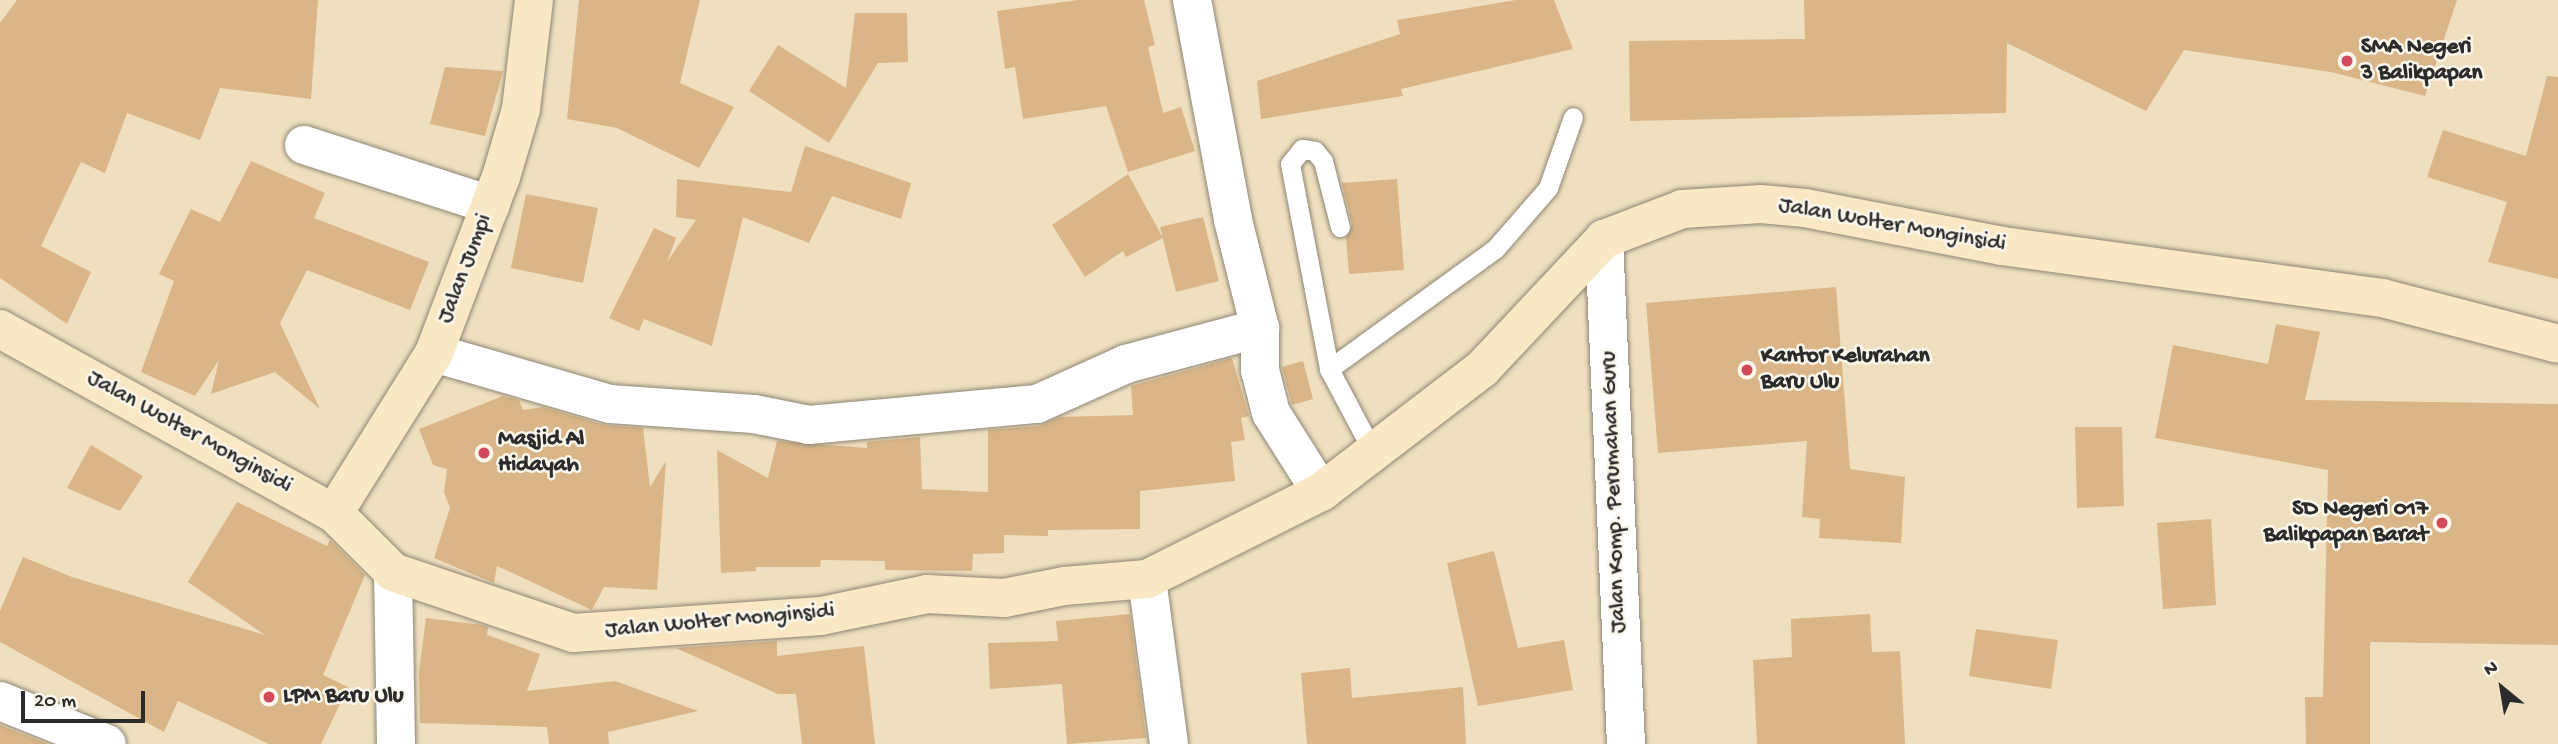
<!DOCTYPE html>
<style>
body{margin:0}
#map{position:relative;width:2558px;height:744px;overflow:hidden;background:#efdfbf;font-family:"Gochi Hand",sans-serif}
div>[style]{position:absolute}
.building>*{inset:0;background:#d9b587}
.roads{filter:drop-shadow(0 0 2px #8d8575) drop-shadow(0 0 2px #8d8575)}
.lane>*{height:19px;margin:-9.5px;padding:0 9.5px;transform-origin:9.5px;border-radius:9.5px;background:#fff}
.street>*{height:38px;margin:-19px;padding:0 19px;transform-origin:19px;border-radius:19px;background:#fff}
.secondary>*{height:38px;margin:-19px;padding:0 19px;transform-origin:19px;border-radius:19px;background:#fae7c3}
.dots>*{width:19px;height:19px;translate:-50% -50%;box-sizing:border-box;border:4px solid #fbf7ec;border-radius:50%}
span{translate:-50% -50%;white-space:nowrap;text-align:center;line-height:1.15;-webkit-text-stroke:5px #fbf7ec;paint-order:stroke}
.poi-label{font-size:23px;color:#2b2b2b;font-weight:700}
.left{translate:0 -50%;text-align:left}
.right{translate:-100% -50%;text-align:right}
.street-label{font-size:23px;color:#2b2b2b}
.north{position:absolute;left:2467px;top:653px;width:70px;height:70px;-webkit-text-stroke:5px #fbf7ec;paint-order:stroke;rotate:330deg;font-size:19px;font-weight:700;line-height:28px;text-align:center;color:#2b2b2b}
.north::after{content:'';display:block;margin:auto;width:24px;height:32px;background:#2b2b2b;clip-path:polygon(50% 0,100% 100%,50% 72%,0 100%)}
.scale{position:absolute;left:21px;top:691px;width:124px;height:32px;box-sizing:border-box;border:4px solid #2b2b2b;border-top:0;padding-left:9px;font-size:21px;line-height:24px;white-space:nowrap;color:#2b2b2b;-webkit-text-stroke:5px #fbf7ec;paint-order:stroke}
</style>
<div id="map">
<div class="building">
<div style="clip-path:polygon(17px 0,318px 0,311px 99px,220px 88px,200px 140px,127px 113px,105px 173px,81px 162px,41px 246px,91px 272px,67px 324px,0 278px,0 23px)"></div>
<div style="clip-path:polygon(579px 0,700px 0,680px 83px,734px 107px,699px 168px,617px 128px,567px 119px)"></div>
<div style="clip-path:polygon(1078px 0,1144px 0,1155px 45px,1148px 47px,1163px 113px,1181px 107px,1195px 151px,1128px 172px,1106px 106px,1023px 119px,1015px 67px,1005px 69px,997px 11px)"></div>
<div style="clip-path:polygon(1516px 0,1554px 0,1573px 49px,1401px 89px,1403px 96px,1261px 119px,1257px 81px,1400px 34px,1397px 20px)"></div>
<div style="clip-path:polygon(1804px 0,2457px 0,2425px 96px,2331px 72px,2184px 50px,2146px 111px,2007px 43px,2006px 113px,1630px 121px,1629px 41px,1805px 39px)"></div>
<div style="clip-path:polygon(855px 13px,907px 13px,908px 62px,878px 63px,829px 143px,749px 91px,778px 45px,846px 88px)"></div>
<div style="clip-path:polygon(445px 67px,503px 71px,485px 136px,430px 124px)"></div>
<div style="clip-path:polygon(2547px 76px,2558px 77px,2558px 279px,2488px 262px,2507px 202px,2427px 177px,2443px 130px,2526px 156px)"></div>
<div style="clip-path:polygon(805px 146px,911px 183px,901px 219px,832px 196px,809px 243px,743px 217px,712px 346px,644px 319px,639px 331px,609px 318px,654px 228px,676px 238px,667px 262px,696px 220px,676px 217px,677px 179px,791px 192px)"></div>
<div style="clip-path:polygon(251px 161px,325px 193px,314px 218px,429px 262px,410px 310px,307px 270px,280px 323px,320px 409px,275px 372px,211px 394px,219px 360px,195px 396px,141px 372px,174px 281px,159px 274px,191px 209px,220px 222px)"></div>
<div style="clip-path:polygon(1128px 174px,1163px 238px,1126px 257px,1123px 251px,1085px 277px,1052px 225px)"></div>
<div style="clip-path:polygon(1397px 179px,1404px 270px,1349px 274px,1346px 237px,1352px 225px,1342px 183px)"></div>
<div style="clip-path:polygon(526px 194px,598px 208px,583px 283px,511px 268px)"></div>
<div style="clip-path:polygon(1203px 217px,1219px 281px,1176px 292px,1160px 227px)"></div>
<div style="clip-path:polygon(1836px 287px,1850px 469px,1905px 477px,1901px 543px,1819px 538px,1820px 519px,1802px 517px,1807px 441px,1658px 453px,1646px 303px)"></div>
<div style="clip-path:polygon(2276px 324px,2320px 332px,2305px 400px,2558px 404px,2558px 645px,2370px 642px,2370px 744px,2306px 744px,2305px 697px,2323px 697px,2328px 470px,2155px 438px,2173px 345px,2268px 364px)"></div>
<div style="clip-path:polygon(1232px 358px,1249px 416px,1241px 418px,1245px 440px,1231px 442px,1235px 481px,1140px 491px,1140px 529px,1048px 530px,1048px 536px,1004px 535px,1004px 553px,973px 554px,972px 571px,885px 570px,885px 561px,821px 560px,820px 567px,756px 567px,756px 571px,721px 573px,717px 450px,768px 478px,777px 441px,867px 448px,867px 442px,920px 437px,922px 489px,988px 492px,988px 430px,1039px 426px,1060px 417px,1133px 415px,1131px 386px)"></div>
<div style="clip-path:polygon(1303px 361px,1313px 399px,1292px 405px,1282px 367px)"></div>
<div style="clip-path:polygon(503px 396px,519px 400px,523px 410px,543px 407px,604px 425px,643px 428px,650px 487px,666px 461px,657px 590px,604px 587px,592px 610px,497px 566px,494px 583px,434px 558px,450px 508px,444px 492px,447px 469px,433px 465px,419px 429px)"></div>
<div style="clip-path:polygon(2075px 427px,2122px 427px,2124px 506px,2077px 508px)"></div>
<div style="clip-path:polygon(91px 445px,143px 476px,120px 511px,67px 488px)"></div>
<div style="clip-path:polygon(237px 502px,327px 546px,330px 540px,365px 575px,323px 675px,348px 687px,321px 744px,269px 744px,178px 701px,164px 732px,0 642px,0 611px,23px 557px,72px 577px,265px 635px,188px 582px)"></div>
<div style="clip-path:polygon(2211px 519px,2216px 605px,2163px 609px,2157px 523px)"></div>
<div style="clip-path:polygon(1494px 551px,1518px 648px,1564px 640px,1573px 690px,1478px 706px,1447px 563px)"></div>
<div style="clip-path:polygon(1130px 614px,1146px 738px,1067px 744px,1062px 684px,990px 689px,988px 643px,1058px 641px,1056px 621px)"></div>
<div style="clip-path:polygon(1870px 614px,1872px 652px,1900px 651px,1905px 744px,1757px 744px,1753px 660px,1792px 657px,1791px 619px)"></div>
<div style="clip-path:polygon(426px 618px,482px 625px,488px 627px,487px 635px,540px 654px,527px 691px,615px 681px,698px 711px,608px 732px,609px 744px,549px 744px,547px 727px,420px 723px,419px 671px)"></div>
<div style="clip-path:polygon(1976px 629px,2058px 640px,2051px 689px,1969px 676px)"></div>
<div style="clip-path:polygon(777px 641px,777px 656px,864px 646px,875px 744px,802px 744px,796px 694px,778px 694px,676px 648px)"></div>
<div style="clip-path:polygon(1350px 668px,1352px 698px,1463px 687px,1466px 744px,1307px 744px,1301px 673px)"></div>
<div style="clip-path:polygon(0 725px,48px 744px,0 744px)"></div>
</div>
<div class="roads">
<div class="lane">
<div style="left:1340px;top:227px;width:68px;rotate:-104.4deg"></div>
<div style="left:1323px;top:161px;width:13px;rotate:-129deg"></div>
<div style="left:1315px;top:151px;width:13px;rotate:-171deg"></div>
<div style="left:1302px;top:149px;width:19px;rotate:129deg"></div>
<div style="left:1290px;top:164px;width:209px;rotate:79.2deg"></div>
<div style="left:1329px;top:369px;width:92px;rotate:62deg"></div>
<div style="left:1329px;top:369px;width:205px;rotate:-35.9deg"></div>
<div style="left:1495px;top:249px;width:81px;rotate:-49deg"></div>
<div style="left:1548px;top:188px;width:75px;rotate:-70.6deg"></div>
</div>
<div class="street">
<div style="left:1192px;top:0;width:224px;rotate:79.4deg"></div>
<div style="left:1233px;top:220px;width:111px;rotate:76deg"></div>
<div style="left:1260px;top:328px;width:42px;rotate:90deg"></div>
<div style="left:1260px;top:370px;width:44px;rotate:75.7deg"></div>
<div style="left:1271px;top:413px;width:93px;rotate:57.7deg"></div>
<div style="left:304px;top:145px;width:196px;rotate:17.8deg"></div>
<div style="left:1604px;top:239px;width:505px;rotate:87.51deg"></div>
<div style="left:434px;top:353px;width:183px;rotate:16.2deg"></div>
<div style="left:610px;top:404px;width:144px;rotate:4deg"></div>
<div style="left:754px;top:414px;width:56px;rotate:11.3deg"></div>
<div style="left:809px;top:425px;width:229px;rotate:-5.3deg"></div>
<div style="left:1037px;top:404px;width:98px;rotate:-24.2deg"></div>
<div style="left:1126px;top:364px;width:139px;rotate:-15deg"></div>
<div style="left:393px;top:572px;width:172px;rotate:89deg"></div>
<div style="left:1147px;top:579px;width:166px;rotate:82.4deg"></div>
<div style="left:0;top:701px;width:115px;rotate:21.9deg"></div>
</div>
<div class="secondary">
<div style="left:0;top:329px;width:381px;rotate:28.9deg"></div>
<div style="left:334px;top:513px;width:83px;rotate:45deg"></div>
<div style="left:393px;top:572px;width:190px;rotate:18.7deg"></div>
<div style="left:573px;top:633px;width:249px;rotate:-3.9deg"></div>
<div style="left:821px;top:616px;width:108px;rotate:-11.7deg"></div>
<div style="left:927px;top:594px;width:77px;rotate:3deg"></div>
<div style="left:1004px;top:598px;width:61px;rotate:-11.3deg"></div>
<div style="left:1064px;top:586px;width:83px;rotate:-4.8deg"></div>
<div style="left:1147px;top:579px;width:195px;rotate:-26.6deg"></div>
<div style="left:1321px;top:492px;width:203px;rotate:-37.4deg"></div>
<div style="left:1482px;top:369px;width:178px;rotate:-46.8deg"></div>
<div style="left:1604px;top:239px;width:84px;rotate:-21deg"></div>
<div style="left:1682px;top:209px;width:79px;rotate:-3.6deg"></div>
<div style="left:1761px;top:204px;width:44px;rotate:5.2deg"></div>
<div style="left:1805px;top:208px;width:201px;rotate:10.9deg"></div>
<div style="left:2002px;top:246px;width:384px;rotate:7.8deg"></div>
<div style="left:2382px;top:298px;width:182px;rotate:14.6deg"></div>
<div style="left:334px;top:513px;width:189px;rotate:-58deg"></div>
<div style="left:434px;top:353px;width:188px;rotate:-69.2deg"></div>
<div style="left:501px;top:177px;width:71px;rotate:-73.6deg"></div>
<div style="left:521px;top:109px;width:110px;rotate:-83.2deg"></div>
</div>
</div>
<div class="dots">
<div style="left:2347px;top:61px;background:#d1495b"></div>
<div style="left:1747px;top:370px;background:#d1495b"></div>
<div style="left:484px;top:453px;background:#d1495b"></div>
<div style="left:2442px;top:523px;background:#d1495b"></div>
<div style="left:269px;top:697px;background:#d1495b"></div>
</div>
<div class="poi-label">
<span class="left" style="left:2361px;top:61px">SMA Negeri<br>3 Balikpapan</span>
<span class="left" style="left:1761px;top:370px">Kantor Kelurahan<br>Baru Ulu</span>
<span class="left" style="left:498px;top:453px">Masjid Al<br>Hidayah</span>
<span class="right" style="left:2428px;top:523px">SD Negeri 017<br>Balikpapan Barat</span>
<span class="left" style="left:283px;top:697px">LPM Baru Ulu</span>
</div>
<div class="street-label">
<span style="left:1892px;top:226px;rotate:10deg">Jalan Wolter Monginsidi</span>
<span style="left:466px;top:269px;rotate:-69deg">Jalan Jumpi</span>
<span style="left:189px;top:433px;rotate:29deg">Jalan Wolter Monginsidi</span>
<span style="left:1615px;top:492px;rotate:-92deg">Jalan Komp. Perumahan Guru</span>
<span style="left:720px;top:622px;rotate:-5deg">Jalan Wolter Monginsidi</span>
</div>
<div class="north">N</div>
<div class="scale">20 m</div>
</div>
